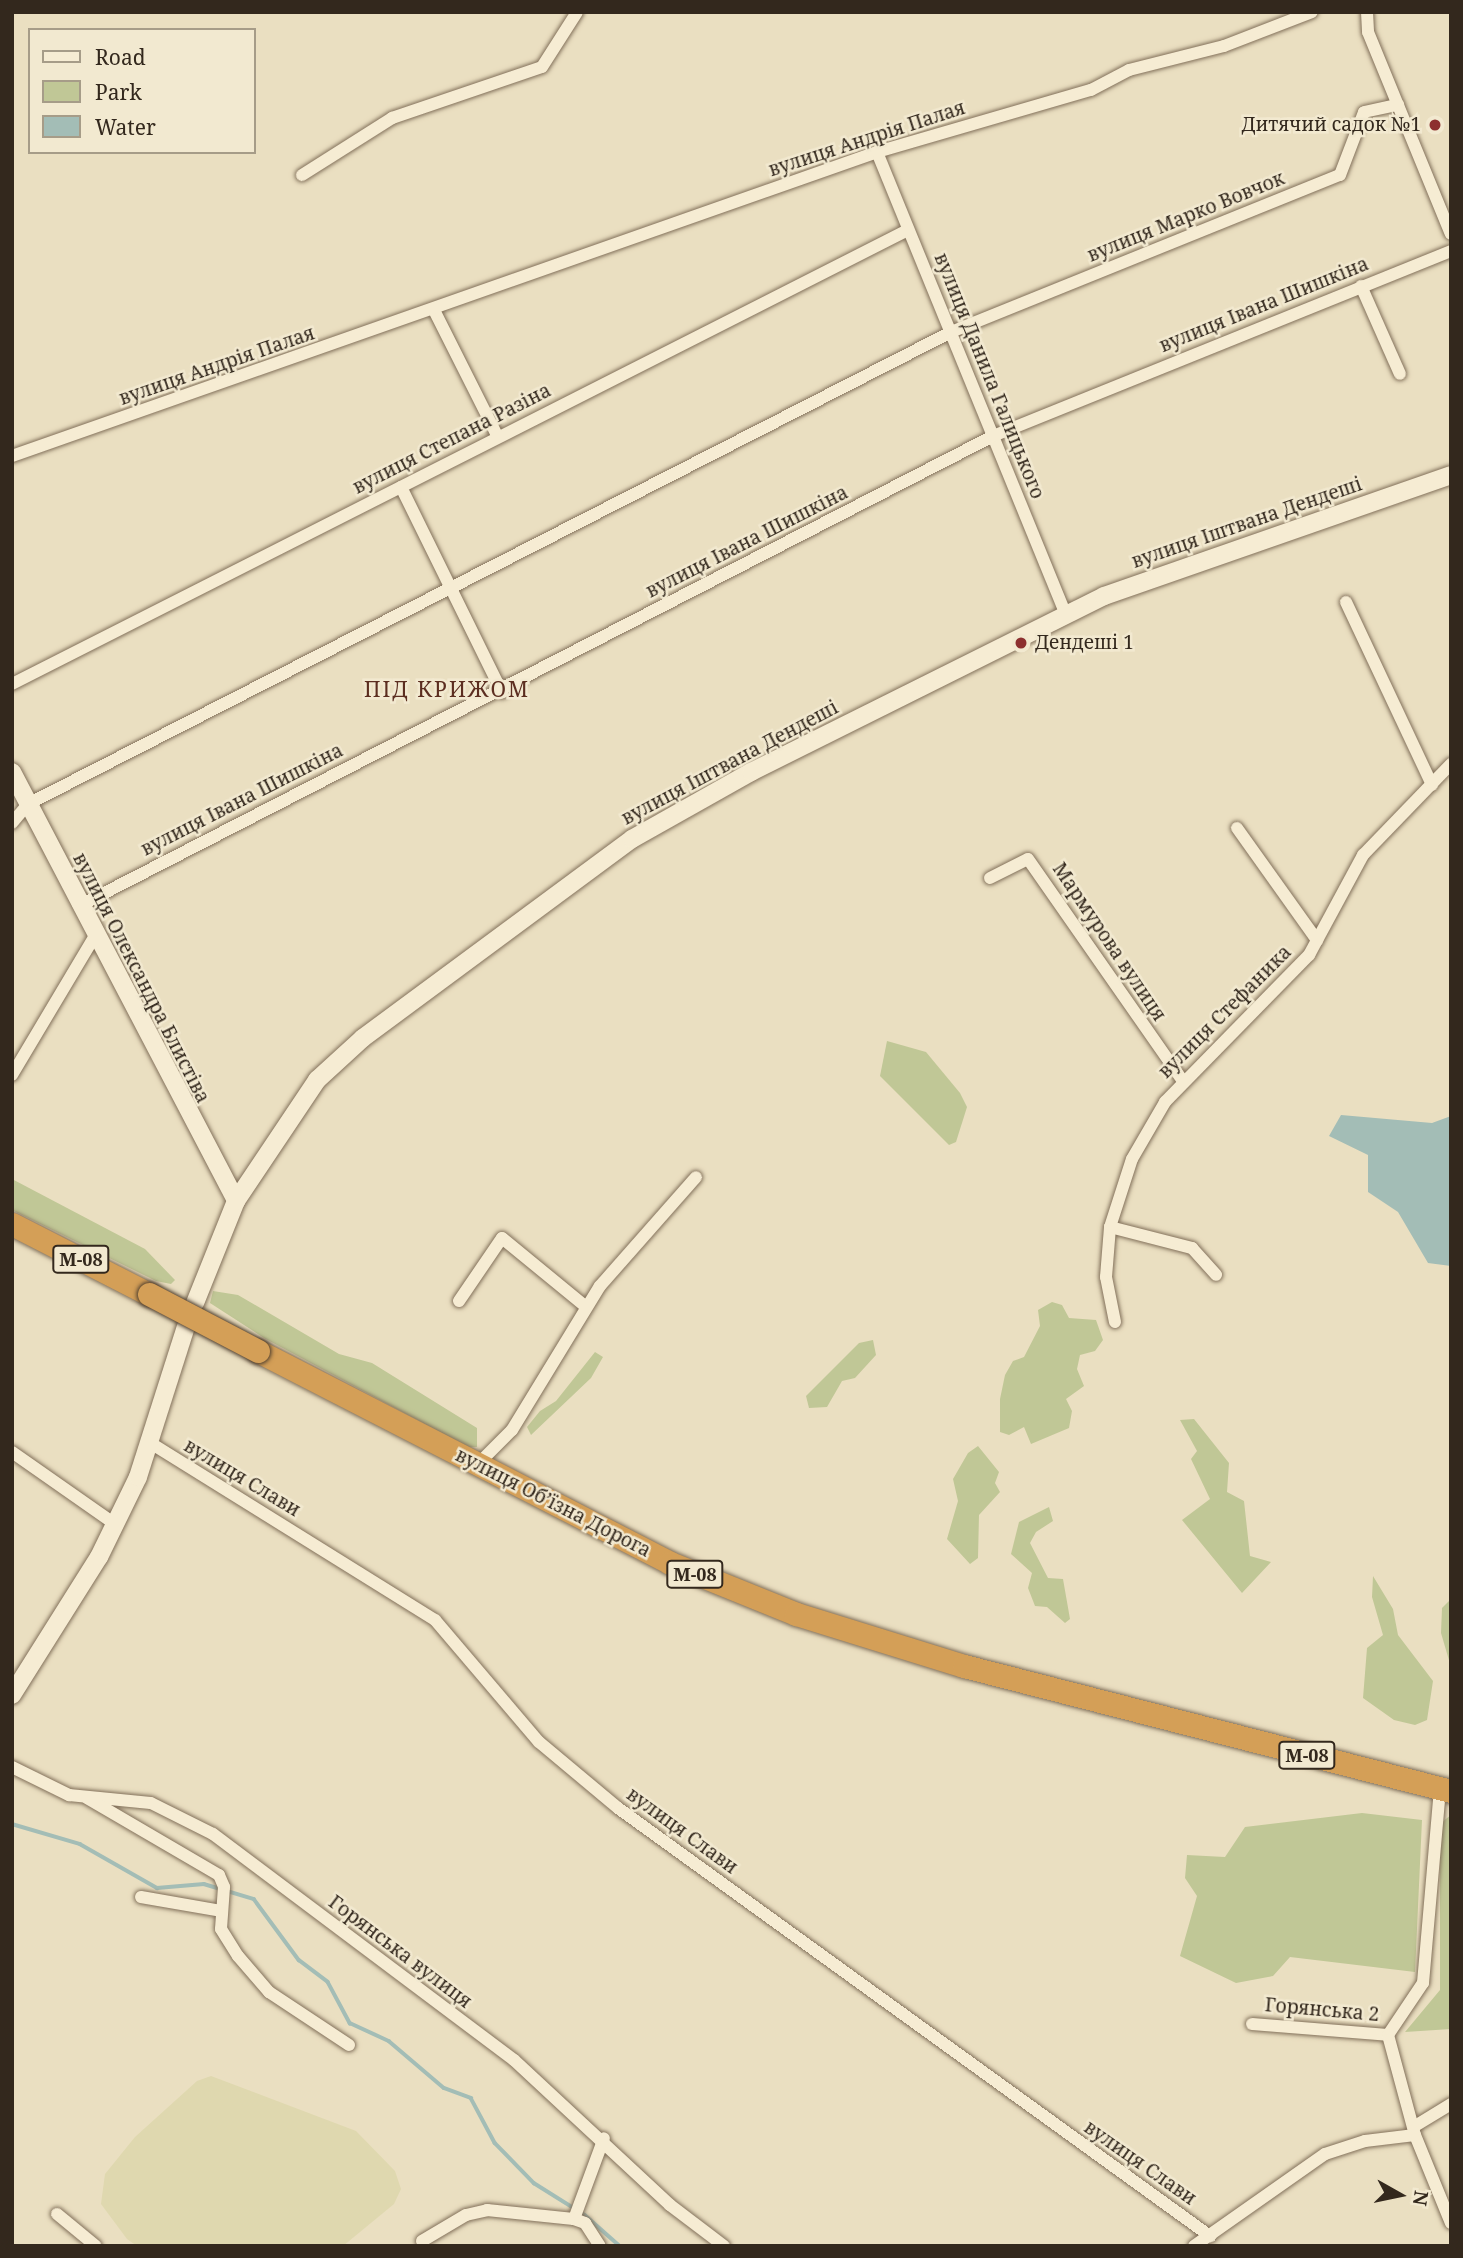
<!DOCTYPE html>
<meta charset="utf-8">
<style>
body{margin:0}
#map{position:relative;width:1463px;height:2258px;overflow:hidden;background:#eadfc1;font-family:"Noto Serif",serif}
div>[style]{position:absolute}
.farmland>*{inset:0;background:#dfd8af}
.green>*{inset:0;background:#c0c796}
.water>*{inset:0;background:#a3bdb6}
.stream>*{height:3.5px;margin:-1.75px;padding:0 1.75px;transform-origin:1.75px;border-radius:1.75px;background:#a3bdb6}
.roads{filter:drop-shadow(0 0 2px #82705a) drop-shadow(0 0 2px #82705a)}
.street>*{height:12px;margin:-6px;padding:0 6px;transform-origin:6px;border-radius:6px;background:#f6ecd3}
.secondary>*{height:18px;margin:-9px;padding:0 9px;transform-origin:9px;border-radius:9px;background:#f6ecd3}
.highway>*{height:23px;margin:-11.5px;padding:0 11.5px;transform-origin:11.5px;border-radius:11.5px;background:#d49f57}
.bridges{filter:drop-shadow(0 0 2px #503f2e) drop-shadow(0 0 2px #503f2e)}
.highway-bridge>*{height:23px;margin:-11.5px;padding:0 11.5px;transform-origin:11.5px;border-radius:11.5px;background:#d49f57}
.dots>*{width:19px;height:19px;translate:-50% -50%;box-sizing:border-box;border:4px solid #f2e9d0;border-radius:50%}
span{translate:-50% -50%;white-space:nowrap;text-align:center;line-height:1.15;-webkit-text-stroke:5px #f2e9d0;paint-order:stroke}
.shield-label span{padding:2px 5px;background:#f2e9d0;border:2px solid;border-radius:5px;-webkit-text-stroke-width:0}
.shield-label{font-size:18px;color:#33281d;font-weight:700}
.poi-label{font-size:19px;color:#33281d}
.right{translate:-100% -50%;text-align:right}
.left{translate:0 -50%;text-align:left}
.street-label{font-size:19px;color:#33281d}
.neighbourhood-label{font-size:21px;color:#5c2e20;letter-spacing:2px}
.frame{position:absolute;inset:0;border:14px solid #33281d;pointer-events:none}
.legend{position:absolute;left:28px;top:28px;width:228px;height:126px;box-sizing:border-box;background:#f2e9d0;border:2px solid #a69c88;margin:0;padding:9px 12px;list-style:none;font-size:21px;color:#33281d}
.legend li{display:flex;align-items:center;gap:14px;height:35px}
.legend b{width:35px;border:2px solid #a69c88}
.north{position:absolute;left:1365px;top:2160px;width:70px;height:70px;-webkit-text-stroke:5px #f2e9d0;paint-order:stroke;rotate:99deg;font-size:19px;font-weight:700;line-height:28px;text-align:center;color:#33281d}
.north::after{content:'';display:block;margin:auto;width:24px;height:32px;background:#33281d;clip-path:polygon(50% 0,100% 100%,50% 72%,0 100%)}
</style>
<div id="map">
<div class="farmland">
<div style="clip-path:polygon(211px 2076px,356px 2131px,395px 2171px,401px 2189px,394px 2204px,343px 2246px,137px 2246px,127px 2239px,101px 2204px,105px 2174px,135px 2137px,197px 2081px)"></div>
</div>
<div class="green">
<div style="clip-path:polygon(887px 1041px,926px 1052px,960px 1093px,967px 1107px,956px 1142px,949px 1145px,880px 1076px)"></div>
<div style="clip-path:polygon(12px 1179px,145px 1249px,175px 1280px,171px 1284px,156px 1281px,12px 1210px)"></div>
<div style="clip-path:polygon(213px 1291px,238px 1295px,339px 1354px,372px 1363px,477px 1428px,477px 1447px,468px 1447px,264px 1338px,210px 1303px)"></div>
<div style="clip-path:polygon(1052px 1302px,1062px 1305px,1069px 1318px,1096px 1320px,1103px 1340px,1095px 1351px,1080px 1355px,1077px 1369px,1084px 1386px,1066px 1399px,1072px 1411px,1069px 1428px,1031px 1444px,1024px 1427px,1009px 1435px,1000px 1432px,1000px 1399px,1005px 1375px,1013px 1361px,1024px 1357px,1040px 1326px,1038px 1310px)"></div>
<div style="clip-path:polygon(873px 1340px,876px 1355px,855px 1378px,842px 1381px,827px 1407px,809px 1408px,806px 1396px,859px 1343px)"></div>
<div style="clip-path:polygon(595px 1352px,603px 1357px,591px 1378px,531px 1435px,527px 1427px,540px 1411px,556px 1401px)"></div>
<div style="clip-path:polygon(1194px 1419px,1229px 1463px,1227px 1492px,1244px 1501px,1250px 1556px,1271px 1562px,1242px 1593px,1182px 1520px,1210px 1499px,1191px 1459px,1197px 1451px,1180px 1420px)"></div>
<div style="clip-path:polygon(978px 1446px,999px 1472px,995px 1483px,1000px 1492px,979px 1515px,978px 1558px,970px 1564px,947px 1539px,958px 1501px,953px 1479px,968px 1453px)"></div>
<div style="clip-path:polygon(1049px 1507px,1053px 1521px,1036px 1532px,1030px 1543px,1048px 1578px,1063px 1579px,1070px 1619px,1065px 1623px,1047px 1607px,1035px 1606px,1028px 1588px,1032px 1573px,1011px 1554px,1019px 1522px)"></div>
<div style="clip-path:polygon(1373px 1576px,1393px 1609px,1398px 1635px,1433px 1681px,1427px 1720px,1415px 1725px,1394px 1720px,1363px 1698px,1367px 1648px,1383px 1635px,1372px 1597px)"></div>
<div style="clip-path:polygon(1451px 1599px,1451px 1667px,1441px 1633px,1442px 1608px)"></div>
<div style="clip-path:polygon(1362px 1813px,1422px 1820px,1415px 1972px,1290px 1957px,1273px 1976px,1236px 1983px,1180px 1956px,1197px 1896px,1185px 1878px,1187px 1855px,1225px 1857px,1245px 1827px)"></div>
<div style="clip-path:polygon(1451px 1815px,1451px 2029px,1405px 2032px,1440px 1990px,1440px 1842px,1442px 1822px)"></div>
</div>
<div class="water">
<div style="clip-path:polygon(1341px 1115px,1432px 1123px,1451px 1116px,1451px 1266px,1428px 1263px,1398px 1212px,1368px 1192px,1368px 1155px,1329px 1136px)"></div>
</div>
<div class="stream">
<div style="left:12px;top:1824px;width:71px;rotate:16.4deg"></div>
<div style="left:80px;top:1844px;width:89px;rotate:29.7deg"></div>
<div style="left:157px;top:1888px;width:47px;rotate:-4.9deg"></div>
<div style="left:204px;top:1884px;width:52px;rotate:16.7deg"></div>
<div style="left:254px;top:1899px;width:76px;rotate:53.6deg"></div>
<div style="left:299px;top:1960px;width:36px;rotate:37deg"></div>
<div style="left:328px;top:1982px;width:47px;rotate:61.8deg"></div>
<div style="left:350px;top:2023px;width:43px;rotate:24.8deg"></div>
<div style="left:389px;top:2041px;width:72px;rotate:40.5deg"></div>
<div style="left:444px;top:2088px;width:29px;rotate:20deg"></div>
<div style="left:471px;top:2098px;width:51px;rotate:61.9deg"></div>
<div style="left:495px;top:2143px;width:56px;rotate:45.7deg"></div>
<div style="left:534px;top:2183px;width:60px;rotate:32.1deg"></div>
<div style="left:585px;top:2215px;width:47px;rotate:41.5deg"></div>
</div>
<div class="roads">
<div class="street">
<div style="left:1367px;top:12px;width:20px;rotate:87deg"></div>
<div style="left:1368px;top:32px;width:218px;rotate:67.7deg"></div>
<div style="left:877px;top:152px;width:500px;rotate:67.79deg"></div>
<div style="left:302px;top:175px;width:107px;rotate:-32.3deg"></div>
<div style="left:392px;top:118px;width:158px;rotate:-18.8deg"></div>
<div style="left:542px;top:67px;width:65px;rotate:-57.5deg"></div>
<div style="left:1361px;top:286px;width:96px;rotate:66.1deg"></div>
<div style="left:435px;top:312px;width:140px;rotate:63.3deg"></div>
<div style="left:12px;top:456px;width:917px;rotate:-19.36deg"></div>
<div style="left:877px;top:152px;width:223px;rotate:-16.2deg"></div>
<div style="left:1091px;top:90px;width:43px;rotate:-27.8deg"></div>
<div style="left:1129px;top:70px;width:98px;rotate:-14.2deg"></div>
<div style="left:1224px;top:46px;width:94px;rotate:-21.1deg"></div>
<div style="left:401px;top:487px;width:229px;rotate:63.8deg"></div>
<div style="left:1346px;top:602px;width:202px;rotate:64.8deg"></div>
<div style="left:12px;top:684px;width:1004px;rotate:-26.87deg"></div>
<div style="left:12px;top:823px;width:25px;rotate:-50deg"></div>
<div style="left:28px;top:804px;width:1037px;rotate:-27.08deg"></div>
<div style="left:951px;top:332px;width:419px;rotate:-22deg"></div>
<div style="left:1340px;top:175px;width:67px;rotate:-69.1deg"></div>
<div style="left:1364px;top:112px;width:35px;rotate:-12deg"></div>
<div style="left:1237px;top:828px;width:138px;rotate:54.5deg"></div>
<div style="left:990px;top:878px;width:42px;rotate:-26.6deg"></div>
<div style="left:1028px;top:859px;width:269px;rotate:55.1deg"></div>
<div style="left:79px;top:906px;width:1028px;rotate:-27.21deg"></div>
<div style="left:993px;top:436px;width:494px;rotate:-22deg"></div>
<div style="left:12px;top:1075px;width:164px;rotate:-59.2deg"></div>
<div style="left:1110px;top:1227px;width:85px;rotate:14.4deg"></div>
<div style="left:1192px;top:1248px;width:36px;rotate:48deg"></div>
<div style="left:459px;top:1301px;width:76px;rotate:-55.7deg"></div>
<div style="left:502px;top:1238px;width:107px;rotate:39.3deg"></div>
<div style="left:1115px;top:1322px;width:46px;rotate:-101.3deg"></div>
<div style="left:1106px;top:1277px;width:50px;rotate:-85.4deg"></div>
<div style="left:1110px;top:1227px;width:71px;rotate:-72.1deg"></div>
<div style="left:1132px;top:1159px;width:66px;rotate:-59.9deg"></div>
<div style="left:1165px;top:1102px;width:206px;rotate:-45.6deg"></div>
<div style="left:1309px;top:955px;width:114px;rotate:-61.6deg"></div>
<div style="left:1363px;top:855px;width:127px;rotate:-46deg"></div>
<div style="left:149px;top:1442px;width:337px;rotate:31.9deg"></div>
<div style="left:435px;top:1620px;width:160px;rotate:49.6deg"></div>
<div style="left:539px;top:1742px;width:103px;rotate:39.9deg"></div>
<div style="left:618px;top:1808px;width:731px;rotate:35.87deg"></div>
<div style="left:12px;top:1452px;width:126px;rotate:35deg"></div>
<div style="left:477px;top:1465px;width:49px;rotate:-45deg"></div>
<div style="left:512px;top:1430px;width:169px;rotate:-58.6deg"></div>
<div style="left:600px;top:1286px;width:145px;rotate:-48.6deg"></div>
<div style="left:12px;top:1767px;width:64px;rotate:26.2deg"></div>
<div style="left:69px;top:1795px;width:82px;rotate:5.6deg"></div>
<div style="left:151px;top:1803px;width:69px;rotate:26.6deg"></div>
<div style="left:213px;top:1834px;width:376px;rotate:36.9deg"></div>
<div style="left:514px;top:2060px;width:213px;rotate:42.9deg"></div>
<div style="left:670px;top:2205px;width:68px;rotate:37.2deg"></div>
<div style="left:87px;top:1798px;width:153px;rotate:30.3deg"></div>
<div style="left:219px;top:1875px;width:13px;rotate:67deg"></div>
<div style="left:224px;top:1887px;width:42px;rotate:94.1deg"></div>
<div style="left:221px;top:1929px;width:32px;rotate:58deg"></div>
<div style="left:238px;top:1956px;width:48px;rotate:49.3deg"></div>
<div style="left:269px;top:1992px;width:96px;rotate:33.5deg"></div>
<div style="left:141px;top:1897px;width:81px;rotate:9.9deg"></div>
<div style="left:1252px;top:2024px;width:136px;rotate:4.6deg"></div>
<div style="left:1415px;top:2126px;width:42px;rotate:-31.4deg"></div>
<div style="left:1415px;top:2135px;width:95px;rotate:67.8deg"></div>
<div style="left:57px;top:2214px;width:50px;rotate:39.4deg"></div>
<div style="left:574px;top:2219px;width:86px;rotate:-69.7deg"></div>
<div style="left:422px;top:2241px;width:51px;rotate:-30.6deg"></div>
<div style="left:466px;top:2215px;width:22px;rotate:-13deg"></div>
<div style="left:487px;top:2210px;width:87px;rotate:5.9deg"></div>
<div style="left:574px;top:2219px;width:12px;rotate:20deg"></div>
<div style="left:585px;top:2223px;width:27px;rotate:57deg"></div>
<div style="left:1194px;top:2246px;width:160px;rotate:-35.1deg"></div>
<div style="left:1325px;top:2154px;width:42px;rotate:-18deg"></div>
<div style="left:1365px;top:2141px;width:50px;rotate:-6.8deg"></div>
<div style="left:1415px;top:2135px;width:104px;rotate:-105.1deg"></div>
<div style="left:1388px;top:2035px;width:63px;rotate:-56.1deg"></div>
<div style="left:1423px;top:1983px;width:196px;rotate:-85deg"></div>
</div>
<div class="secondary">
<div style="left:12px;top:772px;width:484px;rotate:62.4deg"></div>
<div style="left:195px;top:1303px;width:110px;rotate:-68.1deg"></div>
<div style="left:236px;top:1201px;width:146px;rotate:-56.2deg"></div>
<div style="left:317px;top:1080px;width:62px;rotate:-42.4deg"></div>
<div style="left:363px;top:1038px;width:335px;rotate:-36.5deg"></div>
<div style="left:632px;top:839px;width:137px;rotate:-29.4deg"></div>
<div style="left:751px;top:772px;width:394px;rotate:-26.5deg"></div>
<div style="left:1104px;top:596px;width:367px;rotate:-19.2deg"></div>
<div style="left:12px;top:1695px;width:163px;rotate:-57.8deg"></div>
<div style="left:99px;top:1557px;width:89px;rotate:-64deg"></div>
<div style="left:138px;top:1477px;width:157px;rotate:-72.3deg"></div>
</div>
<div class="highway">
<div style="left:12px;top:1224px;width:154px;rotate:27.1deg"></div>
<div style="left:258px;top:1351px;width:463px;rotate:27.2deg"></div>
<div style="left:670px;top:1563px;width:136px;rotate:22deg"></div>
<div style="left:796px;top:1614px;width:176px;rotate:17.2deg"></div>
<div style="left:964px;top:1666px;width:503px;rotate:14.4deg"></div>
</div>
</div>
<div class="bridges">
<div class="highway-bridge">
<div style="left:149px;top:1294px;width:123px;rotate:27.6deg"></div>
</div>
</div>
<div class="dots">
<div style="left:1435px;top:125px;background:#8d302f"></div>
<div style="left:1021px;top:643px;background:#8d302f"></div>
</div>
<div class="shield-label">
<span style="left:81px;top:1259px">М-08</span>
<span style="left:695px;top:1574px">М-08</span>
<span style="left:1307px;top:1755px">М-08</span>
</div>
<div class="poi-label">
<span class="right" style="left:1421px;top:125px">Дитячий садок №1</span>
<span class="left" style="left:1035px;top:643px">Дендеші 1</span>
</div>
<div class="street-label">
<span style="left:867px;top:139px;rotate:-18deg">вулиця Андрія Палая</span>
<span style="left:1186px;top:217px;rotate:-22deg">вулиця Марко Вовчок</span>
<span style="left:1264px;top:305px;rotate:-22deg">вулиця Івана Шишкіна</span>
<span style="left:217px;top:366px;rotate:-19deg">вулиця Андрія Палая</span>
<span style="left:989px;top:376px;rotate:68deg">вулиця Данила Галицького</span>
<span style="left:452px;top:439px;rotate:-27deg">вулиця Степана Разіна</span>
<span style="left:1247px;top:523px;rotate:-19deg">вулиця Іштвана Дендеші</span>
<span style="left:747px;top:542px;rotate:-27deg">вулиця Івана Шишкіна</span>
<span style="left:730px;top:763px;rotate:-28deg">вулиця Іштвана Дендеші</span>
<span style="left:242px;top:800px;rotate:-27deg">вулиця Івана Шишкіна</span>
<span style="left:1109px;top:942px;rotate:56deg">Мармурова вулиця</span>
<span style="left:141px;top:978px;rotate:63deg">вулиця Олександра Блистіва</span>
<span style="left:1225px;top:1012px;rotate:-45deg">вулиця Стефаника</span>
<span style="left:242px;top:1478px;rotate:31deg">вулиця Слави</span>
<span style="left:553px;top:1503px;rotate:27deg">вулиця Обʼїзна Дорога</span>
<span style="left:682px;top:1831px;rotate:36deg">вулиця Слави</span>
<span style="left:400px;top:1952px;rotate:37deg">Горянська вулиця</span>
<span style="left:1322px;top:2010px;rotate:5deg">Горянська 2</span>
<span style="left:1140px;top:2163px;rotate:35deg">вулиця Слави</span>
</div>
<div class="neighbourhood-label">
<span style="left:447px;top:689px">ПІД КРИЖОМ</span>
</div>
<div class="frame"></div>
<ul class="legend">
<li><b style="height:9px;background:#f6ecd3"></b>Road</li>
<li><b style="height:19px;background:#c0c796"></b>Park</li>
<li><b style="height:19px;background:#a3bdb6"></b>Water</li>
</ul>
<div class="north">N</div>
</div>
